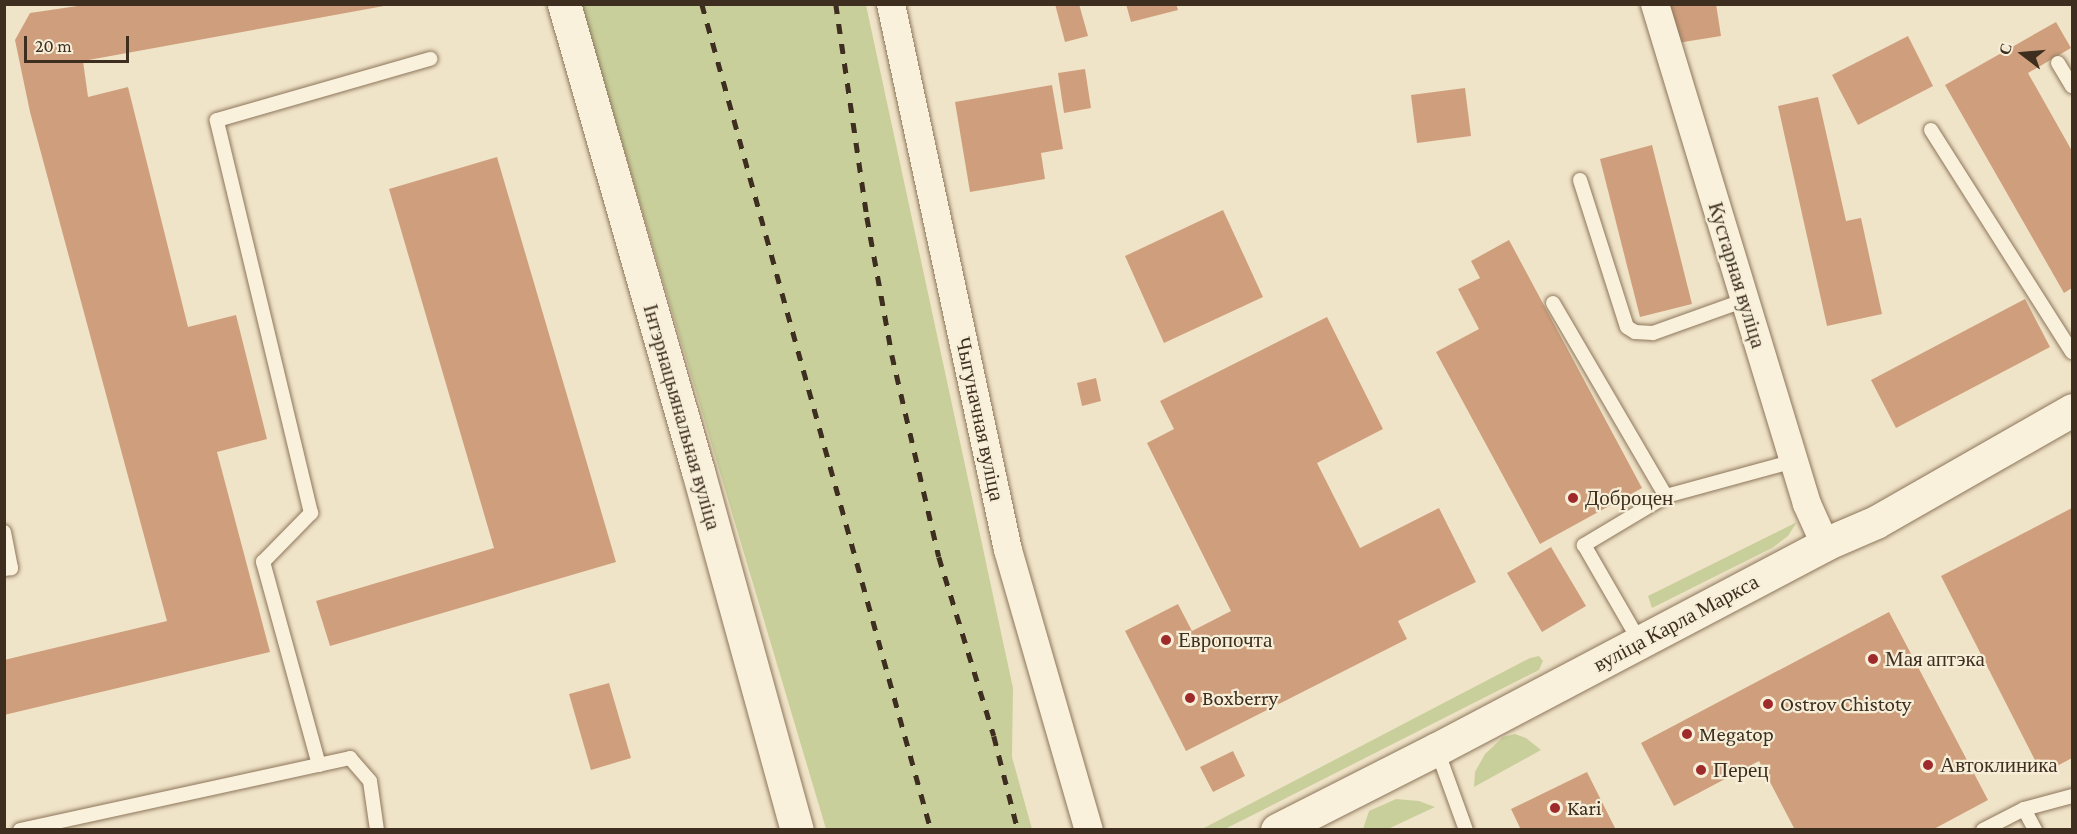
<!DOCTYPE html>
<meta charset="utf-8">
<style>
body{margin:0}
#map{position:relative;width:2077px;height:834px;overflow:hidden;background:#f0e4c8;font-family:"Crimson Pro",serif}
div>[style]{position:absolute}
.green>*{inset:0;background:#c9cf9b}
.building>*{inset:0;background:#cf9f7d}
.roads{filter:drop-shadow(0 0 2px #8d765c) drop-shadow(0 0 2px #8d765c)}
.service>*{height:14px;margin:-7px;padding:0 7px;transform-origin:7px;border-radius:7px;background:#faf1dc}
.minor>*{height:28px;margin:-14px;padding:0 14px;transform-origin:14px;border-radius:14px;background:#faf1dc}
.tertiary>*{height:33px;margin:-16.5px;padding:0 16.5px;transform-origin:16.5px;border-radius:16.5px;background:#faf1dc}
.secondary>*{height:33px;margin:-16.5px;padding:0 16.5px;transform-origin:16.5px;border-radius:16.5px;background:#faf1dc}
.rail>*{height:4.5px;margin-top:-2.25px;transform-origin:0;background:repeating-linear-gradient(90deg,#3d2e20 0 10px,transparent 0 20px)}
.dots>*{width:16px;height:16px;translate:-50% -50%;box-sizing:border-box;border:3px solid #f7eed8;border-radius:50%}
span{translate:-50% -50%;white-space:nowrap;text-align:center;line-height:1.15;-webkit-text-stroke:4.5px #f7eed8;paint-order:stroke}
.street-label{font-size:21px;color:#3d2e20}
.poi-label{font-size:21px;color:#3d2e20}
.left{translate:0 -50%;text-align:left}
.frame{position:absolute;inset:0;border:6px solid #3d2e20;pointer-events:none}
.north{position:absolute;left:1993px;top:24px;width:60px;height:60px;-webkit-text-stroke:4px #f7eed8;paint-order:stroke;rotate:286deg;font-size:16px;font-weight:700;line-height:24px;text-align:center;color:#3d2e20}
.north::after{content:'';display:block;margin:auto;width:21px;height:27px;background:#3d2e20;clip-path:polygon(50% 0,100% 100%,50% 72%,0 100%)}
.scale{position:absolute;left:24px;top:36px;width:105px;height:27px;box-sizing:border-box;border:3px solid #3d2e20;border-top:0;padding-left:8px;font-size:18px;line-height:21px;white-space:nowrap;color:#3d2e20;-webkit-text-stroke:4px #f7eed8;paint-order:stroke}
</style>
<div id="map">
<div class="green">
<div style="clip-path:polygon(581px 5px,866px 5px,1013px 688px,1012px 757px,1032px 829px,826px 829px)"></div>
<div style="clip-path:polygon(1797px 522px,1788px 536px,1772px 548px,1652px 608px,1648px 596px)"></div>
<div style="clip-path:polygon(1539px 656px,1543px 661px,1539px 670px,1225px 829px,1202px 829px,1530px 658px)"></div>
<div style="clip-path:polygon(1515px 734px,1526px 738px,1541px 750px,1474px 787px,1475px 772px,1485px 754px,1503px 737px)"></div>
<div style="clip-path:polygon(1396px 799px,1419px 801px,1435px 807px,1388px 829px,1363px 829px,1369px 811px)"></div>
</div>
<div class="building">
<div style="clip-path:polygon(91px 4px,384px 6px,83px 61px,88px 97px,128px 87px,188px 327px,236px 315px,267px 439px,217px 452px,270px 652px,4px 715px,4px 660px,167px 621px,30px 112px,15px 40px,30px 13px)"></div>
<div style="clip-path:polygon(1055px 4px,1079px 4px,1088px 36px,1065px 42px)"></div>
<div style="clip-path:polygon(1126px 4px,1176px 4px,1178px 10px,1131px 22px)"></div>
<div style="clip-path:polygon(1665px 4px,1716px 4px,1721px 36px,1671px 44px)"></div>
<div style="clip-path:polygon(2056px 22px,2071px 48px,2028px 73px,2072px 151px,2072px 288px,2064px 293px,1945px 85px)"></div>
<div style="clip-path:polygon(1908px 36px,1933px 86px,1858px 125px,1832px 75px)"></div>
<div style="clip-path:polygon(1085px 69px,1091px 108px,1064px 113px,1058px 73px)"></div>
<div style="clip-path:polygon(1052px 85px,1063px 149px,1041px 153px,1045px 179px,970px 192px,955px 102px)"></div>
<div style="clip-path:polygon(1465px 88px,1471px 136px,1417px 143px,1411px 95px)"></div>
<div style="clip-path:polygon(1818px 97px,1846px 221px,1861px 218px,1882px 314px,1827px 326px,1778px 106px)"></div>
<div style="clip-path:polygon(1652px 145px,1692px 304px,1640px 317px,1600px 159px)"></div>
<div style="clip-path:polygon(497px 157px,616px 562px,330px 646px,316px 601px,494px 548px,389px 189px)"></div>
<div style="clip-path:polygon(1223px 210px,1263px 297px,1164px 343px,1125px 256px)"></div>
<div style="clip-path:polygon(1509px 240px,1642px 488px,1540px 544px,1436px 352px,1479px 329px,1458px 289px,1480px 278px,1471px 261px)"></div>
<div style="clip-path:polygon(2025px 299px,2050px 347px,1896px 428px,1871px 380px)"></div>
<div style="clip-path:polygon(1327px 317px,1383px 429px,1317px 463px,1360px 548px,1439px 508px,1476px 582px,1398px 621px,1407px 639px,1186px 751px,1125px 631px,1178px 604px,1192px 631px,1231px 611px,1147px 443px,1174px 429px,1160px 401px)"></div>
<div style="clip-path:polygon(1096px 378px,1101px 401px,1082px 406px,1077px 383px)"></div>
<div style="clip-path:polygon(2072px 508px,2072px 758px,2042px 774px,1941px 576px)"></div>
<div style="clip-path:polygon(1551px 547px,1586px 606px,1542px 632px,1507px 573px)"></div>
<div style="clip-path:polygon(1889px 612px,1988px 800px,1932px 830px,1795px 830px,1759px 761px,1674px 806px,1641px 743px)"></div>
<div style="clip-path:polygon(609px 683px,631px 758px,591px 770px,569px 694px)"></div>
<div style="clip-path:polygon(1233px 751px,1245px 776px,1213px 792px,1200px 767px)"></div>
<div style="clip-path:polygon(1587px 772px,1616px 830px,1521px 830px,1511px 809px)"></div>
</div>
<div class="roads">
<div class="service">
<div style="left:2058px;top:63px;width:27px;rotate:59deg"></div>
<div style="left:1931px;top:130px;width:263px;rotate:57.6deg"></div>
<div style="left:1580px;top:180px;width:154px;rotate:72.3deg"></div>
<div style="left:1627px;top:327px;width:9px;rotate:32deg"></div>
<div style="left:1635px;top:332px;width:18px;rotate:3deg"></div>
<div style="left:1653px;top:333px;width:98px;rotate:-19.7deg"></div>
<div style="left:1553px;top:303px;width:224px;rotate:59.7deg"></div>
<div style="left:1666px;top:496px;width:96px;rotate:149.1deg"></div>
<div style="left:1584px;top:545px;width:112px;rotate:60deg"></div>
<div style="left:1666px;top:496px;width:133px;rotate:-15.3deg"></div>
<div style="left:4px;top:532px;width:37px;rotate:79deg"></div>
<div style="left:11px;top:568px;width:7px;rotate:172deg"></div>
<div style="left:1437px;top:750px;width:85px;rotate:70.1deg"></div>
<div style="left:319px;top:765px;width:211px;rotate:-105.4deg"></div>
<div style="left:263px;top:562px;width:69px;rotate:-45.6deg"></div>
<div style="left:311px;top:513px;width:404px;rotate:-103.5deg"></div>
<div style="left:217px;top:120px;width:222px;rotate:-16deg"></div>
<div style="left:2024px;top:809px;width:24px;rotate:62deg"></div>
<div style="left:20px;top:830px;width:338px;rotate:-12.3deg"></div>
<div style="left:350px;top:758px;width:30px;rotate:49deg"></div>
<div style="left:370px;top:781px;width:49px;rotate:81.9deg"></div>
<div style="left:1983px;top:830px;width:46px;rotate:-27.1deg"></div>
<div style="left:2024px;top:809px;width:50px;rotate:-15.2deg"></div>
</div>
<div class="minor">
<div style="left:891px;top:4px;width:558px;rotate:77.91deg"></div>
<div style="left:1008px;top:550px;width:291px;rotate:73.9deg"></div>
<div style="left:1655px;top:4px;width:523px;rotate:73.09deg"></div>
<div style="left:1807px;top:504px;width:44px;rotate:65.8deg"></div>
</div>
<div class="tertiary">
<div style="left:564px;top:4px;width:486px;rotate:74deg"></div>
<div style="left:698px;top:471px;width:372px;rotate:74.6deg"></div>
</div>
<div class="secondary">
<div style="left:1277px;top:830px;width:179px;rotate:-26.9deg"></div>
<div style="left:1437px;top:749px;width:439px;rotate:-27.8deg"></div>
<div style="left:1825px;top:544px;width:56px;rotate:-23.3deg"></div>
<div style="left:1876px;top:522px;width:226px;rotate:-29.7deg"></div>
</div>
</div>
<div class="rail">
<div style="left:702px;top:4px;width:857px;rotate:74.5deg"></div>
<div style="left:836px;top:4px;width:215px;rotate:81.7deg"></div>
<div style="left:867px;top:217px;width:140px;rotate:79.7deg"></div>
<div style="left:892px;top:355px;width:207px;rotate:76.9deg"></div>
<div style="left:939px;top:557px;width:187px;rotate:72.9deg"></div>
<div style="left:994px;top:736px;width:97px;rotate:75.7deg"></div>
</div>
<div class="dots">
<div style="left:1573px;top:498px;background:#9e2a2b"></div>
<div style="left:1166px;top:640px;background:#9e2a2b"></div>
<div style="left:1873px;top:659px;background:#9e2a2b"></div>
<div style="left:1190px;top:698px;background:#9e2a2b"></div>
<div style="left:1768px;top:704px;background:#9e2a2b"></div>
<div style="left:1687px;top:734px;background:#9e2a2b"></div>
<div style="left:1928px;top:765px;background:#9e2a2b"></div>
<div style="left:1701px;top:770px;background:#9e2a2b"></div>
<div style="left:1555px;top:808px;background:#9e2a2b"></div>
</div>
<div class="street-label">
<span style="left:1737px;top:275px;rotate:73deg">Кустарная вуліца</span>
<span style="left:682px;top:417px;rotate:74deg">Інтэрнацыянальная вуліца</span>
<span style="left:980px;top:419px;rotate:78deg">Чыгуначная вуліца</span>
<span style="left:1676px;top:623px;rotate:-28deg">вуліца Карла Маркса</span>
</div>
<div class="poi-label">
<span class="left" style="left:1585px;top:498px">Доброцен</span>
<span class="left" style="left:1178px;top:640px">Европочта</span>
<span class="left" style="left:1885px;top:659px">Мая аптэка</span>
<span class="left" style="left:1202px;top:698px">Boxberry</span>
<span class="left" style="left:1780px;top:704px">Ostrov Chistoty</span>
<span class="left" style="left:1699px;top:734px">Megatop</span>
<span class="left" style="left:1940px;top:765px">Автоклиника</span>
<span class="left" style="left:1713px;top:770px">Перец</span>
<span class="left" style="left:1567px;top:808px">Kari</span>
</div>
<div class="frame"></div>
<div class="north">С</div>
<div class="scale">20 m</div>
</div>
